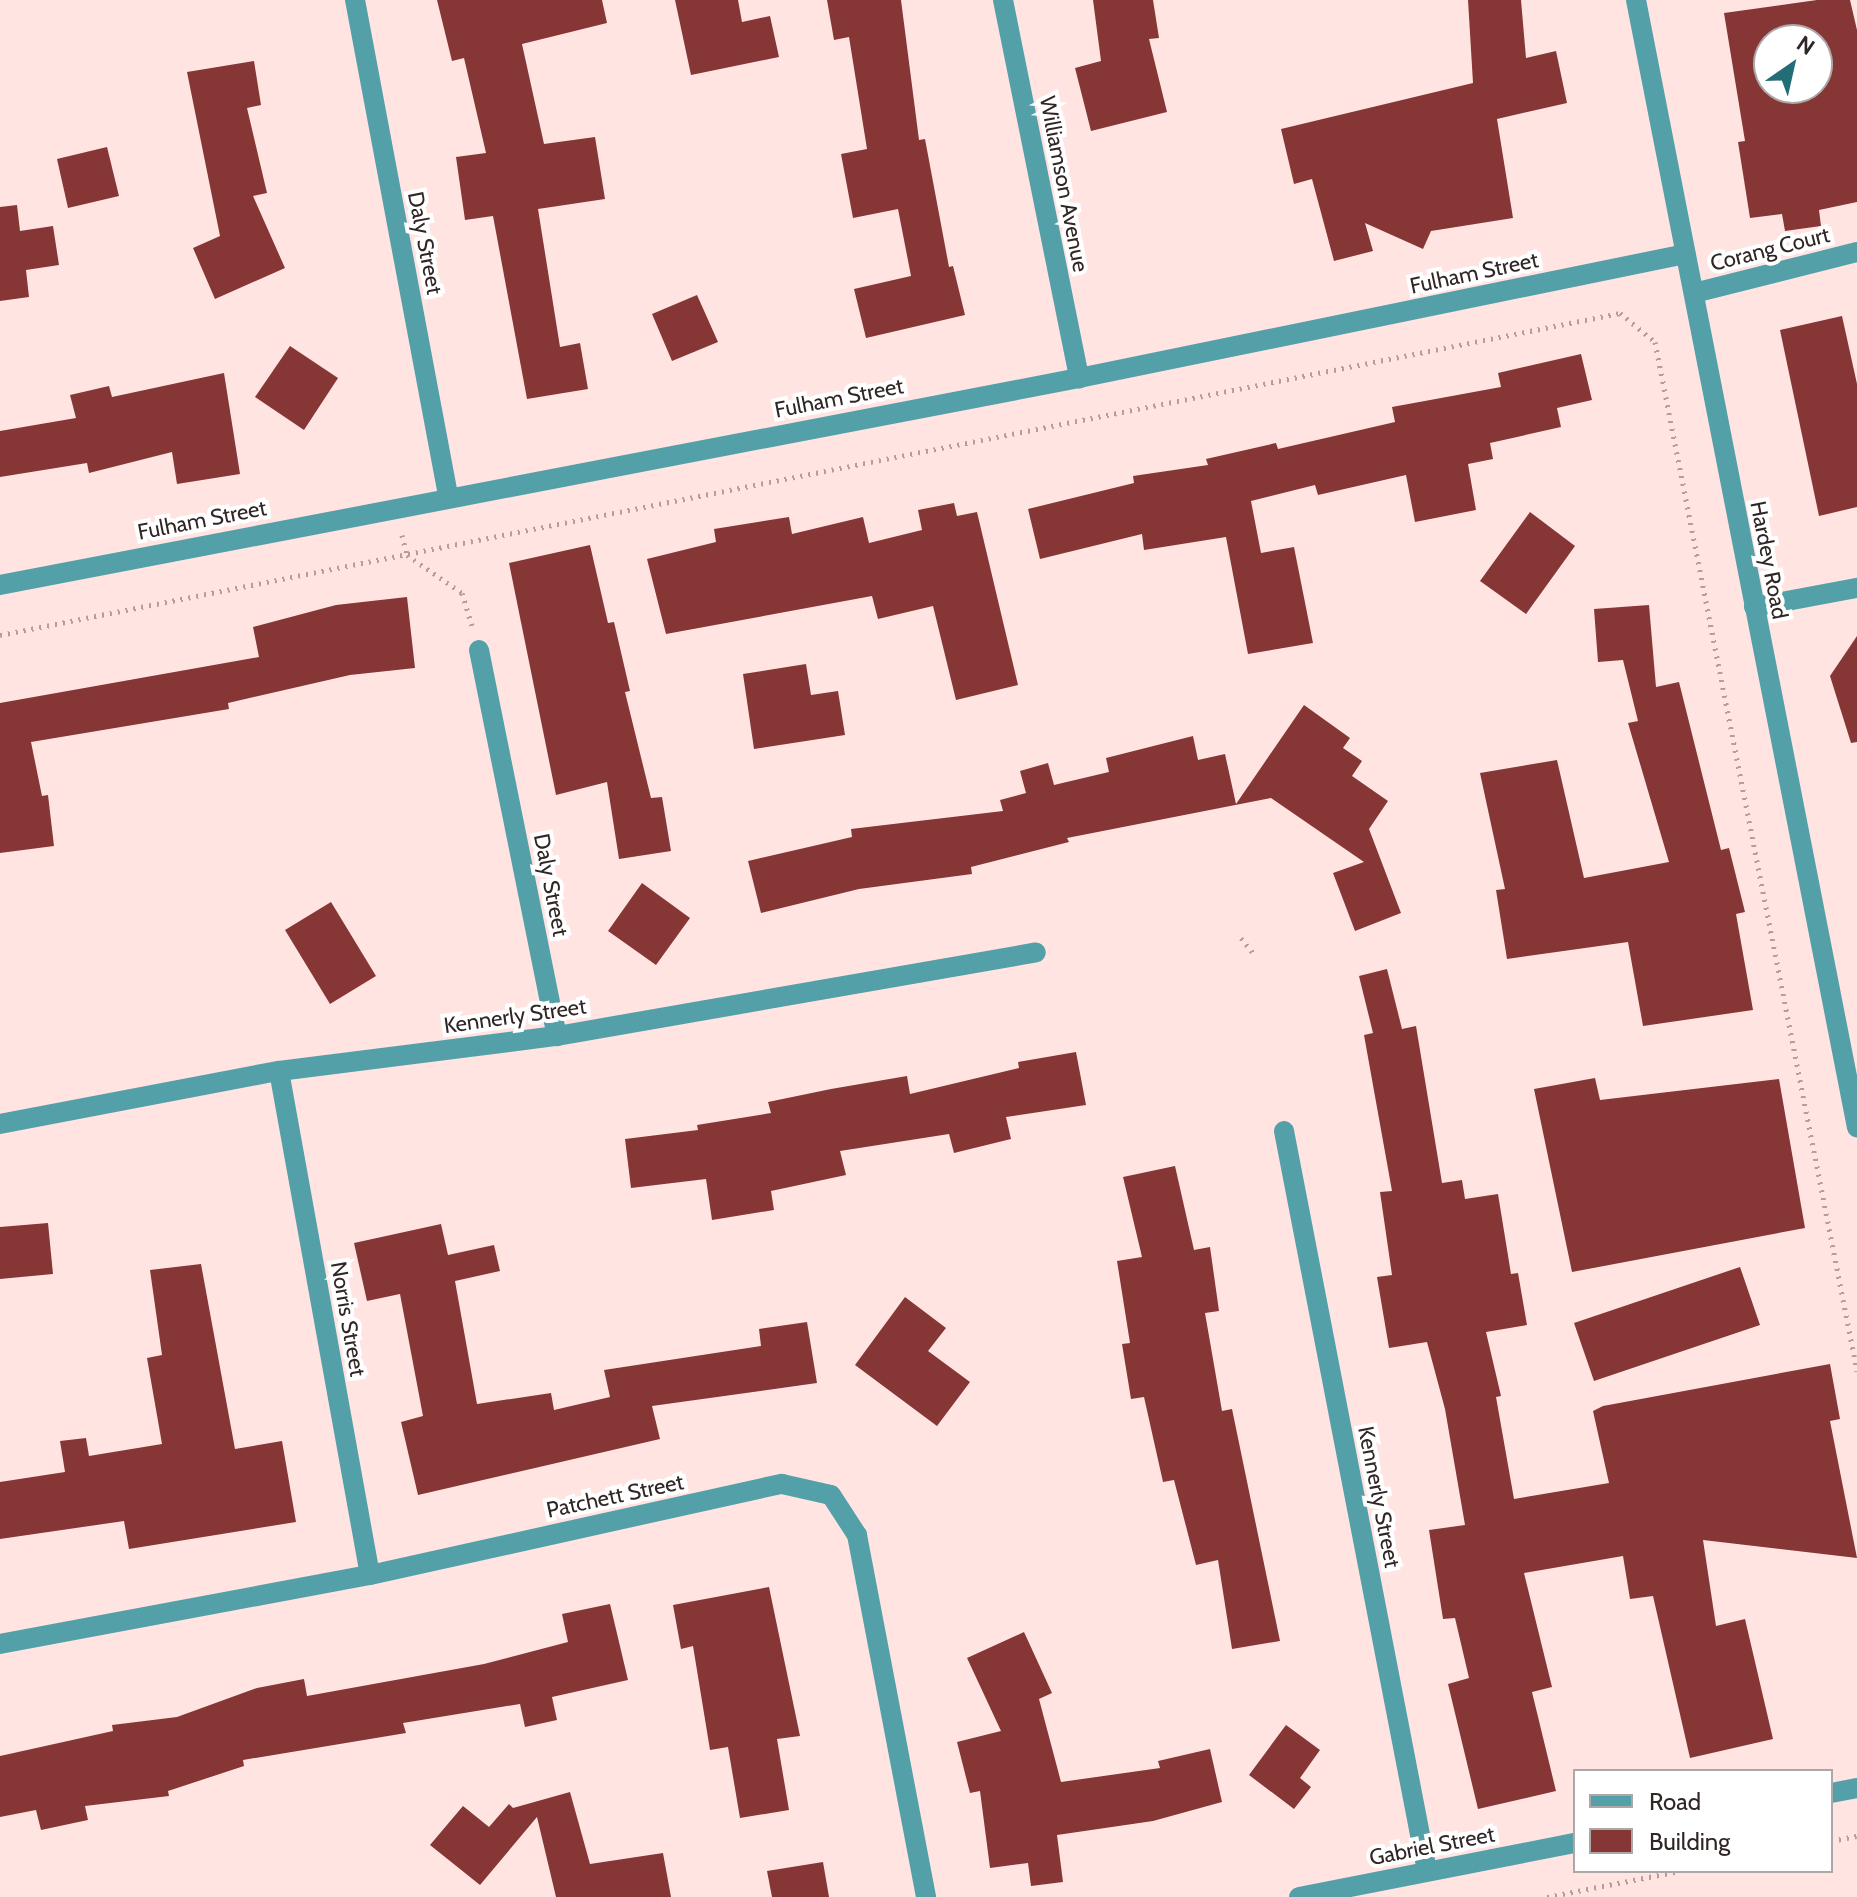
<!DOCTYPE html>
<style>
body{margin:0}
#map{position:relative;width:1857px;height:1897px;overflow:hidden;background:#ffe4e2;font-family:Cabin,sans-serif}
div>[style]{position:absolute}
.building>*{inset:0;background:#863635}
.path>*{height:5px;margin-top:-2.5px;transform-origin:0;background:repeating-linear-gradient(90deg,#b39e9c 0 2px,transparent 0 8px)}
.minor>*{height:20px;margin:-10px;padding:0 10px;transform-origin:10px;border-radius:10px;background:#53a0a9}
span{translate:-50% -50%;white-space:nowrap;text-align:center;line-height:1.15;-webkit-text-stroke:8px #fff;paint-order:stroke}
.street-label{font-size:22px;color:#302625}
.legend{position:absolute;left:1573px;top:1769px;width:260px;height:104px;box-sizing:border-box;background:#fff;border:2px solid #aca8a8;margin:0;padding:10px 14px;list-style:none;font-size:24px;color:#302625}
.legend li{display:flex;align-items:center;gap:16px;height:40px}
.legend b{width:40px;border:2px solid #aca8a8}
.north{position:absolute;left:1753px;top:24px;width:80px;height:80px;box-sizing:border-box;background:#fff;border:2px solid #aca8a8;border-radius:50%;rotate:34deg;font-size:22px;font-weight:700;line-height:32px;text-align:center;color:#302625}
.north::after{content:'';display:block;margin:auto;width:28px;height:36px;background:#236d76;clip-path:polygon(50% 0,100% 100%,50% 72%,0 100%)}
</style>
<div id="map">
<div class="building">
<div style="clip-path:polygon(437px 0,602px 0,607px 23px,522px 44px,544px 144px,595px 137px,605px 199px,538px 209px,560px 347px,580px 343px,588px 389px,527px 399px,493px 216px,465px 220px,456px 157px,486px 153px,464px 58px,452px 61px)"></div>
<div style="clip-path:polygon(675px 0,738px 0,742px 22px,770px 16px,779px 57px,691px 75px)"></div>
<div style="clip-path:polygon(827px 0,901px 0,919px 140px,925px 139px,949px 267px,953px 266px,965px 315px,866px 338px,854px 289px,911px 276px,898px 209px,853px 218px,841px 154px,867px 149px,849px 37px,834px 40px)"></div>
<div style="clip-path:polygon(1093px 0,1153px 0,1159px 38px,1149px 39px,1167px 112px,1091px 131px,1075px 68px,1101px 61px)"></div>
<div style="clip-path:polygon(1468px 0,1521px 0,1526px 58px,1556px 51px,1567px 103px,1497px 119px,1513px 218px,1431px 231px,1423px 249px,1365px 223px,1373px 251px,1334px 261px,1312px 179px,1294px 184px,1281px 129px,1473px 83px)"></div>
<div style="clip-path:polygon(evenodd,1817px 0,1850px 0,1857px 30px,1857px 202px,1819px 210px,1821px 226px,1785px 231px,1782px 214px,1750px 218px,1738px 142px,1745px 141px,1724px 13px,1817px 0,1769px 40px,1817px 40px,1817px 88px,1769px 88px,1769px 40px)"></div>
<div style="clip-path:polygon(254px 61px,261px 105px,247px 108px,267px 193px,253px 196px,285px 268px,215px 299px,193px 248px,220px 236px,187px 72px)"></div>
<div style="clip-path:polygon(107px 147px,119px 196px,68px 208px,57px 159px)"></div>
<div style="clip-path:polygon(17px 205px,20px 231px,53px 226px,59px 265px,26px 270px,29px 297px,0 301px,0 207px)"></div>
<div style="clip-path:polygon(697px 295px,718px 342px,672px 361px,652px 314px)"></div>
<div style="clip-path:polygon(1842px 316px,1857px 384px,1857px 507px,1819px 516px,1780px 330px)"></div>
<div style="clip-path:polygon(290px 346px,338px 378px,304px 430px,255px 397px)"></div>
<div style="clip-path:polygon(1581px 354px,1592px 400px,1557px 408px,1561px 427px,1490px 443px,1493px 459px,1468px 464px,1476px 510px,1415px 522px,1406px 475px,1318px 495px,1315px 485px,1251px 501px,1261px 553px,1294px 547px,1313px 643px,1248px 654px,1226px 537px,1144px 550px,1142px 534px,1040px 559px,1028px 509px,1134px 483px,1133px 476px,1208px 465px,1206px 459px,1276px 443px,1278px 449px,1395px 422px,1392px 407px,1501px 387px,1498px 373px)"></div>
<div style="clip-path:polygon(224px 373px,240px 474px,177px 484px,172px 452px,89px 473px,87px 463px,0 477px,0 431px,76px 418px,70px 395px,109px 386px,112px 397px)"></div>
<div style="clip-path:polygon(954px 503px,957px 516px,977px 512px,1018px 685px,956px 700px,933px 606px,878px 619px,872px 596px,666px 634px,647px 559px,716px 542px,714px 529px,789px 517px,792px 534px,863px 517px,869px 543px,922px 530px,918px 510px)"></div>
<div style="clip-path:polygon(1530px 512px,1575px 546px,1526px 614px,1480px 581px)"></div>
<div style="clip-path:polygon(590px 545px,608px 623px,614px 622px,630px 691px,625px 692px,651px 798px,662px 797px,671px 851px,619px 859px,607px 782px,556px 795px,509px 563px)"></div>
<div style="clip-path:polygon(407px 597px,415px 668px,350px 675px,228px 703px,229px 709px,31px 742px,42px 796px,48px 795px,54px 846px,0 853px,0 703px,259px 657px,253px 627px,336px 605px)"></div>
<div style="clip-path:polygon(1649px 605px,1656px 687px,1679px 682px,1721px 850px,1729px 848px,1745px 912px,1736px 914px,1753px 1010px,1643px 1026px,1628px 942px,1507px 959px,1496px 890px,1505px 889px,1480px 773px,1557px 760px,1584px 878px,1669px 862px,1628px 723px,1638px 721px,1623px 660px,1598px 662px,1594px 609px)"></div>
<div style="clip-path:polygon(1857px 636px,1857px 742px,1851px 743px,1830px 676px)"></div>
<div style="clip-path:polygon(806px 664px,811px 695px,838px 691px,845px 735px,754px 749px,743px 674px)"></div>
<div style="clip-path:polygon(1304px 705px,1350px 738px,1343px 748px,1362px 761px,1352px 776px,1388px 801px,1369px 829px,1401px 913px,1355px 931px,1333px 873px,1364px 862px,1271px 798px,1067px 838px,1069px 842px,971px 867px,972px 874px,859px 889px,761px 913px,748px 861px,852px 837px,851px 829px,1003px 811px,1000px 800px,1026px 793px,1020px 771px,1048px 763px,1054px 785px,1109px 772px,1106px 758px,1193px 736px,1198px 760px,1225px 754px,1236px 804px)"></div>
<div style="clip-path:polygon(642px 883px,690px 918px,656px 965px,608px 931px)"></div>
<div style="clip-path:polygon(331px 902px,376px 976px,330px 1004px,285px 930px)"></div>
<div style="clip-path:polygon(1387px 969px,1402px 1029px,1416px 1026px,1442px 1183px,1462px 1180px,1465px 1199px,1498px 1194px,1511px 1274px,1518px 1273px,1527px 1325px,1486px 1332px,1501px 1396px,1496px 1397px,1514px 1499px,1609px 1483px,1593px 1411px,1603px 1406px,1830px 1364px,1840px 1419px,1830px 1421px,1857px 1558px,1703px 1540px,1716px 1626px,1745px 1619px,1773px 1739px,1690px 1758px,1653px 1596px,1630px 1599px,1623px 1556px,1524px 1573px,1552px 1687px,1532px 1692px,1556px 1791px,1478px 1809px,1448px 1684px,1469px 1678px,1455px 1618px,1443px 1619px,1429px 1530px,1465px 1525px,1445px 1409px,1427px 1342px,1389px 1348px,1377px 1277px,1392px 1275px,1380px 1192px,1392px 1191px,1364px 1035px,1373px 1033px,1359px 976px)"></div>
<div style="clip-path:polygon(1076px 1052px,1086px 1105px,1006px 1117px,1011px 1139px,954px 1153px,949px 1134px,840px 1151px,846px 1175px,771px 1191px,774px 1210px,712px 1220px,706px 1179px,631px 1188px,625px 1139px,698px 1130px,697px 1125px,771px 1113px,768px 1102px,831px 1089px,907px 1076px,910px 1094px,1019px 1068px,1018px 1062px)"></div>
<div style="clip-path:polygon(1595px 1078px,1600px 1100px,1779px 1079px,1805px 1228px,1572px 1272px,1534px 1089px)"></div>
<div style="clip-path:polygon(1175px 1166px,1194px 1250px,1210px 1247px,1219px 1311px,1205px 1313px,1222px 1411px,1232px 1409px,1280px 1641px,1232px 1649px,1218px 1560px,1196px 1565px,1174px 1480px,1163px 1482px,1144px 1397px,1131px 1399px,1122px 1344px,1130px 1343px,1117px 1261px,1142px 1257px,1123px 1177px)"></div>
<div style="clip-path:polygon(48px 1223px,53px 1274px,0 1279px,0 1227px)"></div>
<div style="clip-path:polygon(441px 1224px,448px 1255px,494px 1245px,500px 1271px,455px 1281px,477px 1404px,551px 1393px,554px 1410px,610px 1397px,604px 1370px,761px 1346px,759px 1329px,807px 1322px,817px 1383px,652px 1406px,660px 1439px,418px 1495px,401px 1422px,423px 1416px,400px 1294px,367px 1301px,354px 1243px)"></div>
<div style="clip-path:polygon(201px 1264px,235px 1449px,282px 1441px,296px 1522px,129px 1549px,124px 1521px,0 1539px,0 1482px,65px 1472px,60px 1441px,86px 1438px,89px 1456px,162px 1444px,147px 1358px,162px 1355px,150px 1270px)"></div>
<div style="clip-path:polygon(1740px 1267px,1760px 1325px,1594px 1381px,1574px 1323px)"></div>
<div style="clip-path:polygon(905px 1297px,946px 1328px,928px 1351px,970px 1382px,937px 1426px,855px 1365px)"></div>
<div style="clip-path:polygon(769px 1587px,800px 1736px,777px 1739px,789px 1810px,740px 1818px,728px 1747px,710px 1750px,693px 1646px,681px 1649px,673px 1605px)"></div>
<div style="clip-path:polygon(610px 1604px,628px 1680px,552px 1697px,557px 1720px,525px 1727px,520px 1704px,403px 1723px,406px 1733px,243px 1760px,244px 1766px,168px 1791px,169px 1796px,85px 1806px,88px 1820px,41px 1830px,36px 1810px,0 1817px,0 1756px,113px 1731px,112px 1725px,177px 1717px,257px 1688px,304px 1679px,307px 1696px,484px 1664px,568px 1642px,562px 1614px)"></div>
<div style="clip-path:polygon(1024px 1632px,1052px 1693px,1039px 1699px,1061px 1782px,1160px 1768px,1158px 1761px,1210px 1749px,1222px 1802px,1153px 1821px,1057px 1835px,1063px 1882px,1031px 1886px,1028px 1863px,990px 1868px,980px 1791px,970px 1793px,957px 1742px,1001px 1731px,967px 1658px)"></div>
<div style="clip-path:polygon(1286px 1725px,1320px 1750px,1300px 1778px,1311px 1787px,1294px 1809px,1249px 1775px)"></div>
<div style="clip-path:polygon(570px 1792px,590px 1864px,663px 1853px,671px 1897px,556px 1897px,537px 1817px,480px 1885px,430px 1845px,463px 1806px,489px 1827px,509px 1804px,513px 1808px)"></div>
<div style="clip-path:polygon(823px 1862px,829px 1897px,772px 1897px,767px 1871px)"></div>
</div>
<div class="path">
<div style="left:402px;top:535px;width:21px;rotate:76deg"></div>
<div style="left:407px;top:555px;width:67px;rotate:34.6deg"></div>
<div style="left:462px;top:593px;width:34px;rotate:73deg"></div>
<div style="left:0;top:635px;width:1652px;rotate:-11.24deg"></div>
<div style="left:1620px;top:313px;width:45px;rotate:39.6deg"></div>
<div style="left:1655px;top:342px;width:1049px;rotate:78.89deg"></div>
<div style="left:1241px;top:938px;width:22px;rotate:51deg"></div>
<div style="left:1831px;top:1841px;width:26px;rotate:-11deg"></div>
<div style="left:1547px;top:1897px;width:135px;rotate:-11.1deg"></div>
</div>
<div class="minor">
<div style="left:355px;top:0;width:504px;rotate:79.36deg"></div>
<div style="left:1003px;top:0;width:386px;rotate:78.6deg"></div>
<div style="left:1636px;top:0;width:1149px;rotate:78.91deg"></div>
<div style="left:1694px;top:293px;width:168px;rotate:-14.1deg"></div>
<div style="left:0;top:585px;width:1099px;rotate:-10.86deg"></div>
<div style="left:1079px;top:378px;width:619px;rotate:-11.56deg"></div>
<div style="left:1754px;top:607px;width:105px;rotate:-10.5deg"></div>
<div style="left:479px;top:650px;width:394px;rotate:78.6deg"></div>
<div style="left:279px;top:1071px;width:512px;rotate:79.77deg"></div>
<div style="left:0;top:1124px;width:284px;rotate:-10.8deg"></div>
<div style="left:279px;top:1071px;width:280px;rotate:-7.2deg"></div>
<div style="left:557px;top:1036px;width:486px;rotate:-9.9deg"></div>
<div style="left:1284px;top:1131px;width:754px;rotate:79.06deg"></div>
<div style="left:0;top:1644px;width:376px;rotate:-10.6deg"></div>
<div style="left:370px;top:1575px;width:422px;rotate:-12.5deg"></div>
<div style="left:782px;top:1484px;width:50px;rotate:12.7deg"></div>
<div style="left:831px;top:1495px;width:48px;rotate:57deg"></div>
<div style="left:857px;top:1535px;width:369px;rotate:79.2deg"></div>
<div style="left:1831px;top:1793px;width:26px;rotate:-11deg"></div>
<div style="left:1299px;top:1897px;width:281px;rotate:-11.1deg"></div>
</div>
<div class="street-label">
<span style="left:1064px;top:184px;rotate:79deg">Williamson Avenue</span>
<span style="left:425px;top:243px;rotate:79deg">Daly Street</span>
<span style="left:1770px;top:249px;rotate:-14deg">Corang Court</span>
<span style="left:1474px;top:273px;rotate:-12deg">Fulham Street</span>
<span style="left:839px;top:398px;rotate:-11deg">Fulham Street</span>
<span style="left:202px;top:520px;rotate:-11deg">Fulham Street</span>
<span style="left:1769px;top:560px;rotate:79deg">Hardey Road</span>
<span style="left:551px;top:885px;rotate:79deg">Daly Street</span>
<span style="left:515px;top:1016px;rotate:-8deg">Kennerly Street</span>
<span style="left:348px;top:1319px;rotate:80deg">Norris Street</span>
<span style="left:615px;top:1496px;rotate:-12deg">Patchett Street</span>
<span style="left:1379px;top:1497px;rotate:79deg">Kennerly Street</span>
<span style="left:1432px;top:1846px;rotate:-11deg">Gabriel Street</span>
</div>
<ul class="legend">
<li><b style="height:10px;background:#53a0a9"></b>Road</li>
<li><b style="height:22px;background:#863635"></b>Building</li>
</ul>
<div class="north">N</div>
</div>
